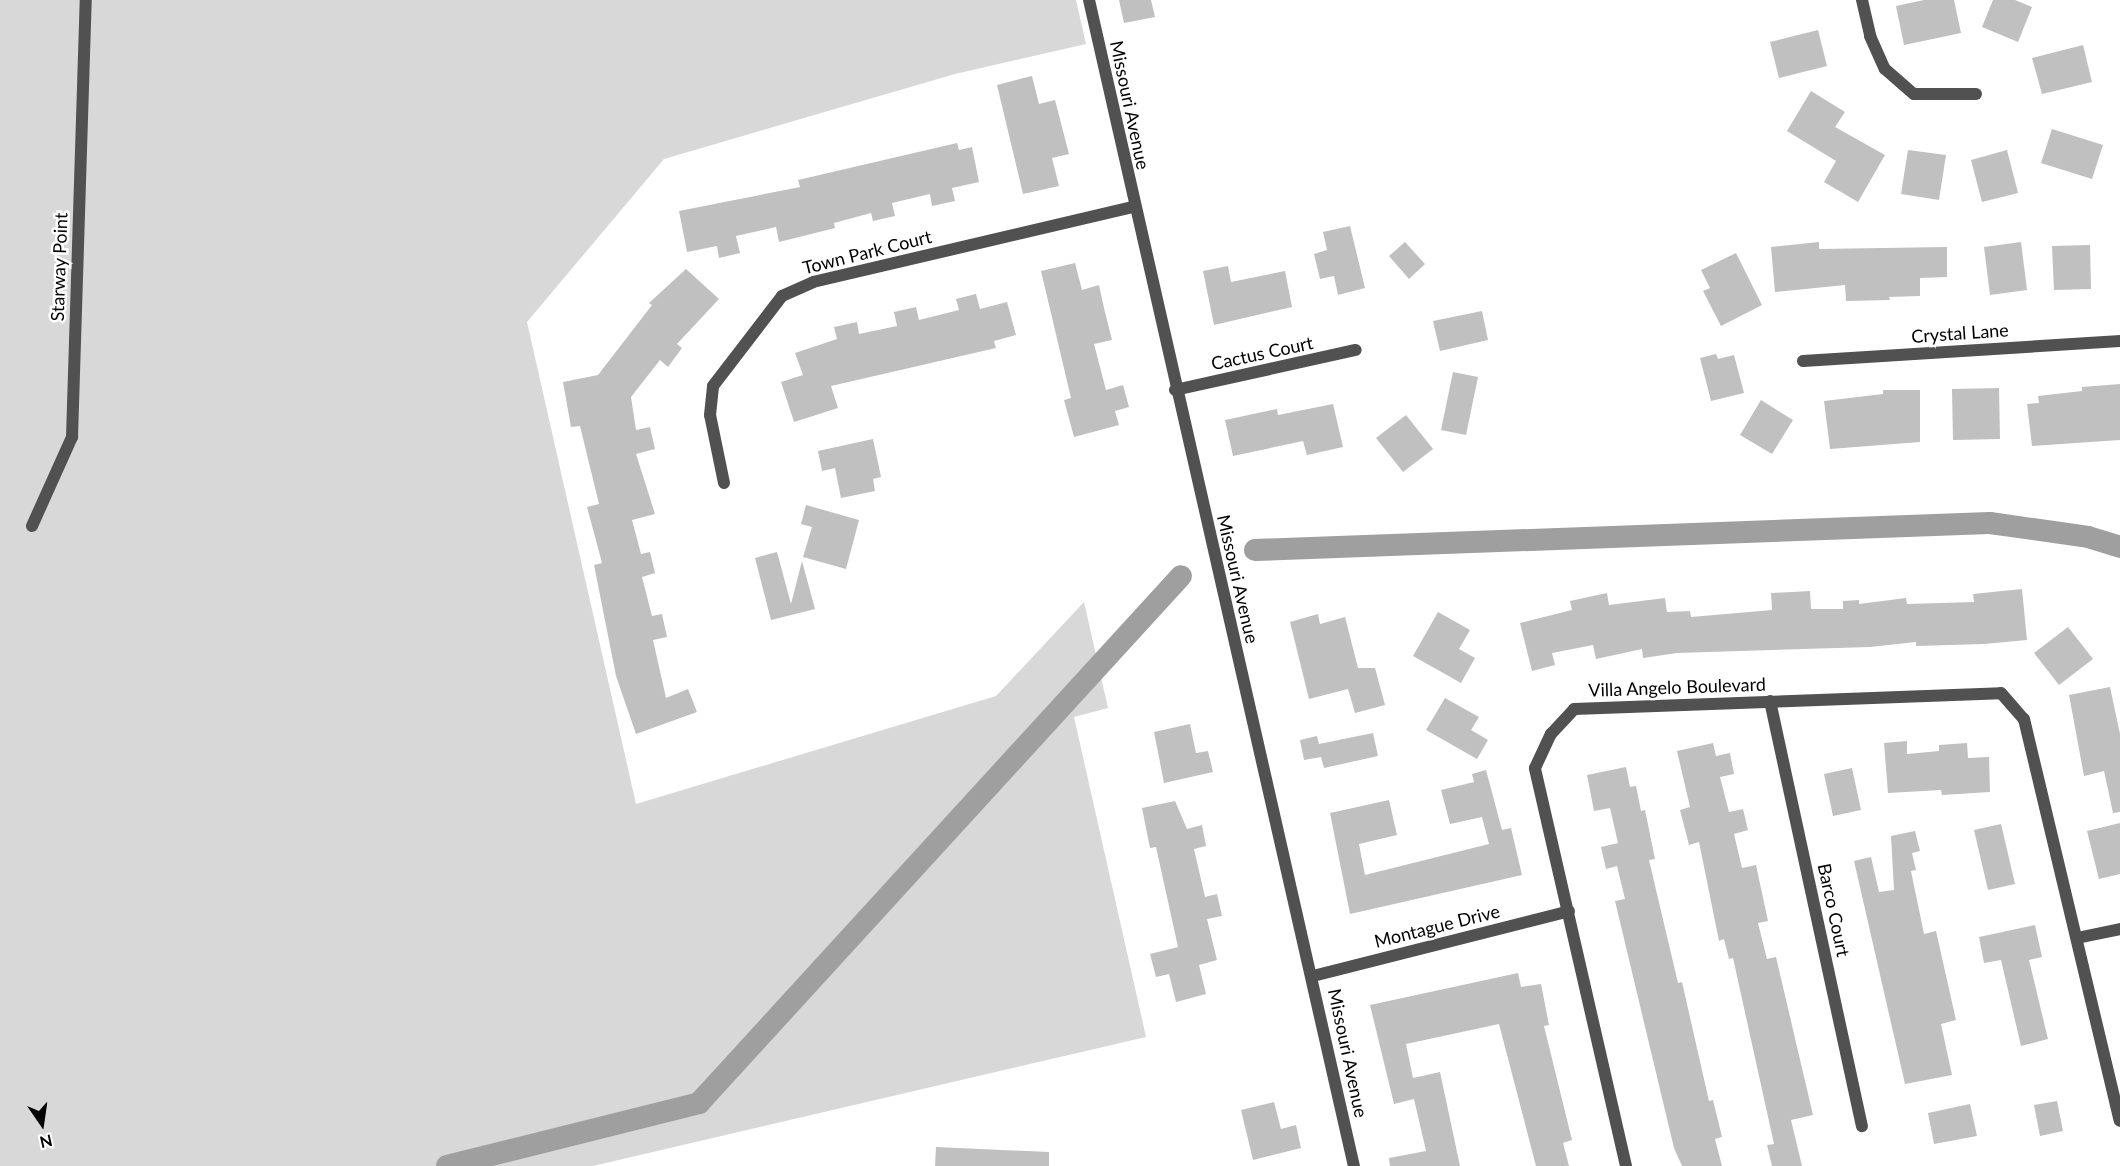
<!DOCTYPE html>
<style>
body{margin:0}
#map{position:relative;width:2120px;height:1166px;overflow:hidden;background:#fff;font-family:Lato,sans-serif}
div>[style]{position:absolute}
.green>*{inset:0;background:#d8d8d8}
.canal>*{height:22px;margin:-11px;padding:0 11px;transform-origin:11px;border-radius:11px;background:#9f9f9f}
.building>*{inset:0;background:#c0c0c0}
.street>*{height:12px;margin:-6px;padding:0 6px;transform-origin:6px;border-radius:6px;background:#515151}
span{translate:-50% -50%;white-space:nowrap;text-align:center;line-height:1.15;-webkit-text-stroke:5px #fff;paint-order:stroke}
.street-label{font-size:18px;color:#000}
.north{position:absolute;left:12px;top:1094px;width:60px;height:60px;-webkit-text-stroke:4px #fff;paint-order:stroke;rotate:167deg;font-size:16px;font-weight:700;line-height:24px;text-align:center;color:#000}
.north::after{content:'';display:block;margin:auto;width:21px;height:27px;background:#000;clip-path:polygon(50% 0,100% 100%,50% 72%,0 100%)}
</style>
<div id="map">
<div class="green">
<div style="clip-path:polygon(0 0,1076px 0,1086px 44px,955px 74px,664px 159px,527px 322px,636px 804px,996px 696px,1084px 602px,1108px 708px,1074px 717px,1146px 1037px,593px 1166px,0 1166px)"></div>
</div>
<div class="canal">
<div style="left:1255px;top:550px;width:735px;rotate:-2.1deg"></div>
<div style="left:1990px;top:523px;width:99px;rotate:8.1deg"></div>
<div style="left:2088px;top:537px;width:34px;rotate:17deg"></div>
<div style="left:447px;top:1166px;width:260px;rotate:-14deg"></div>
<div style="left:699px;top:1103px;width:714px;rotate:-47.55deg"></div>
</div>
<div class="building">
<div style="clip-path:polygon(1119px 0,1151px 0,1155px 17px,1124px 23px)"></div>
<div style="clip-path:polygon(1924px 0,1954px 0,1961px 33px,1904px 45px,1896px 6px)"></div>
<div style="clip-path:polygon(1993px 0,2015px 0,2032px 7px,2018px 42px,1982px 27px)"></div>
<div style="clip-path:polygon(1818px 30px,1827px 66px,1779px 78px,1770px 42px)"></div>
<div style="clip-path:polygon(2083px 45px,2092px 82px,2042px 94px,2032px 58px)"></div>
<div style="clip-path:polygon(1032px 76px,1039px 104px,1055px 100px,1069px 154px,1052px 158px,1059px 186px,1023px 194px,997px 85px)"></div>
<div style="clip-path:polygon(1811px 91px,1845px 112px,1835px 127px,1885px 155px,1858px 202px,1824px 182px,1836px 161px,1787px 131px)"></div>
<div style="clip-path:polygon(2052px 129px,2103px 145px,2092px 179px,2041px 163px)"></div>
<div style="clip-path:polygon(957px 143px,959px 150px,972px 147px,979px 182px,952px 188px,955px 201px,932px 206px,930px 194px,892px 203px,895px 216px,873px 221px,871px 213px,834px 223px,835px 228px,779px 242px,776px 227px,736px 236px,740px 253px,719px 258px,717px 246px,687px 252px,679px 211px,800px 187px,798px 180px)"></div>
<div style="clip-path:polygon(1908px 150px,1946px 155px,1939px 200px,1901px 194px)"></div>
<div style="clip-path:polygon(2007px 150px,2018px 193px,1982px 202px,1971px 160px)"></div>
<div style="clip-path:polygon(1350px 226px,1365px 288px,1338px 295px,1334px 276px,1320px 279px,1314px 254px,1327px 250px,1323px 232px)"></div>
<div style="clip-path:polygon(1405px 242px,1425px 264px,1409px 279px,1389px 256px)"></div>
<div style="clip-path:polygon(1819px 242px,1819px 249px,1947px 247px,1947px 277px,1920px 278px,1920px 296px,1889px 297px,1890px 300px,1846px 301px,1845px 285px,1775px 292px,1771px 247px)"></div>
<div style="clip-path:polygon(2021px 242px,2027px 290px,1990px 295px,1984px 247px)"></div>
<div style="clip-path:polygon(2090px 245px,2091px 289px,2054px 290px,2052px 246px)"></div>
<div style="clip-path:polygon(1736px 253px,1762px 305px,1721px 326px,1703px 291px,1710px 288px,1701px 270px)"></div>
<div style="clip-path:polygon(1075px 263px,1082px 290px,1099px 285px,1104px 308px,1112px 340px,1094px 344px,1106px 390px,1123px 385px,1129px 407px,1115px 411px,1119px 425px,1074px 437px,1064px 400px,1071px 398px,1041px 271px)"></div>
<div style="clip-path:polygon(1228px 266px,1231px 282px,1285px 271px,1292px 307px,1214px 325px,1203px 271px)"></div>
<div style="clip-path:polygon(686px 269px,719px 299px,677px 344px,682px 348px,668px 367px,660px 360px,631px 397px,636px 430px,650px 427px,655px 449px,636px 454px,655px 514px,632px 520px,641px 554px,650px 552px,655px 573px,642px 577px,652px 616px,662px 614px,667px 637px,653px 640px,666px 698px,688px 689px,697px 712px,636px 734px,616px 676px,594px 565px,602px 563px,587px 507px,599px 504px,580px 426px,571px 427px,563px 382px,598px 375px,652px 305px,649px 303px)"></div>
<div style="clip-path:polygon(976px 294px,980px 309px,1007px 302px,1016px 335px,994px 341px,996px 348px,831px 386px,838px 408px,794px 422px,781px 382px,803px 375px,795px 353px,837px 339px,834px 327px,857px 322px,859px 334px,897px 326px,894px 312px,916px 307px,919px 320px,959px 310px,956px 299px)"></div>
<div style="clip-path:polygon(1482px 311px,1488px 340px,1440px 351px,1433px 321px)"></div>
<div style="clip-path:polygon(1716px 354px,1718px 359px,1734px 355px,1744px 393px,1711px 401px,1700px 358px)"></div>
<div style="clip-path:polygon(1453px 372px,1478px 377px,1466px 435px,1441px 430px)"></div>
<div style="clip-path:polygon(2120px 384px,2120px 440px,2032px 446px,2027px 404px,2039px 403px,2038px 396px,2082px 391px,2082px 387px)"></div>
<div style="clip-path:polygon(1999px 388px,2000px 439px,1953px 440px,1952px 389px)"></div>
<div style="clip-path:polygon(1883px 390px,1920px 390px,1920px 442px,1830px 449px,1824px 401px,1883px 394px)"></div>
<div style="clip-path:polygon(1761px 400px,1793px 420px,1772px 454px,1740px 435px)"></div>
<div style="clip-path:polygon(1333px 404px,1343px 447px,1307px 455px,1303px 441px,1233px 456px,1225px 420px,1277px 409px,1278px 415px)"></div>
<div style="clip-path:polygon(1406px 415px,1433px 449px,1403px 472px,1376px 438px)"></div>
<div style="clip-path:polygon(873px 439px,881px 477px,873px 479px,875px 491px,841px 498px,835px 468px,822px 471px,818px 451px)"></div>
<div style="clip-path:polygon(806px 505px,859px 520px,846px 569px,803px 557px,812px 527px,801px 524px)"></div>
<div style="clip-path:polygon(777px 552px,791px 604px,802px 561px,815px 609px,771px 620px,755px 558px)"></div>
<div style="clip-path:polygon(2022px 589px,2027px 640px,1984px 644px,1916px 646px,1916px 642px,1870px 647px,1677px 653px,1643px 658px,1642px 649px,1596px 659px,1593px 645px,1552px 653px,1555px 665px,1532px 671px,1520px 623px,1572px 610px,1570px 601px,1607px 593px,1609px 605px,1665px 598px,1667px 612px,1690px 611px,1691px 617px,1772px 610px,1771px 593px,1810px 591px,1811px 609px,1843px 609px,1843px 601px,1859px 600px,1859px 604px,1906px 598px,1907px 604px,1974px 602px,1973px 594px)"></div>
<div style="clip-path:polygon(1438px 612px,1470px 630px,1459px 649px,1475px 658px,1461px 683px,1413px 656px)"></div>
<div style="clip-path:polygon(1318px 614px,1320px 624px,1345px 617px,1358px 668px,1375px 668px,1385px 705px,1355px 713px,1348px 689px,1309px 699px,1290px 622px)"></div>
<div style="clip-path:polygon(2068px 627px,2093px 659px,2059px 685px,2034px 653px)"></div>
<div style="clip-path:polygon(2110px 687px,2120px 734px,2120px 812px,2113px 813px,2104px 771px,2084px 776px,2069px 695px)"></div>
<div style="clip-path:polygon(1445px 698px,1479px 717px,1471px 730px,1488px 740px,1477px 759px,1426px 730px)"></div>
<div style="clip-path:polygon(1190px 724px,1196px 753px,1208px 751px,1213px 772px,1164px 783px,1154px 732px)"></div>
<div style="clip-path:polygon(1373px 733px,1378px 756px,1324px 768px,1321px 757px,1304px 760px,1300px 740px,1317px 736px,1319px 744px)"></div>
<div style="clip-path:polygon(1907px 741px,1907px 754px,1939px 751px,1939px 745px,1967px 743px,1968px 758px,1989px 757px,1990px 792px,1942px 795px,1941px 790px,1888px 793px,1884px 743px)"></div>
<div style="clip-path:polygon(1713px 743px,1716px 756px,1730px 753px,1734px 774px,1720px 777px,1729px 812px,1743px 809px,1748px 830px,1734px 834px,1742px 868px,1756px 865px,1768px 921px,1758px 923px,1767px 959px,1776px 957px,1813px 1115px,1791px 1120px,1802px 1166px,1772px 1166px,1767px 1145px,1774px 1144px,1733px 958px,1729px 959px,1724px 939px,1719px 941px,1699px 842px,1689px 845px,1680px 810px,1690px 807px,1677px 751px)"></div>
<div style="clip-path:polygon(1626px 767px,1630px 787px,1636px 786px,1641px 811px,1645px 810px,1655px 859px,1649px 860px,1678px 983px,1682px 982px,1709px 1101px,1713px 1100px,1722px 1137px,1715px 1139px,1722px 1166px,1682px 1166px,1674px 1148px,1615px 901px,1625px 899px,1617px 866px,1606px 869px,1601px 847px,1618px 843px,1610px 808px,1594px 811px,1587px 775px)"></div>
<div style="clip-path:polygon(1852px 768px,1861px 810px,1833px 816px,1824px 774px)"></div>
<div style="clip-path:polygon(1486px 770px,1502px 830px,1511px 828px,1522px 875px,1350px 914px,1330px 813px,1389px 800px,1397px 835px,1359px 844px,1365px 875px,1489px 844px,1482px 817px,1450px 824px,1441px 790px,1474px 782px,1472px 774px)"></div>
<div style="clip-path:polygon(1175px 801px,1187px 829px,1202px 825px,1206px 846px,1194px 849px,1205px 897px,1217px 894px,1222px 916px,1207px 919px,1217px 960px,1199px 965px,1206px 994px,1176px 1002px,1169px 974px,1156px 977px,1150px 954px,1178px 947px,1156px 847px,1150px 848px,1142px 808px)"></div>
<div style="clip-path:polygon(2120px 823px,2120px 874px,2099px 879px,2087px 831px)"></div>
<div style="clip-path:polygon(2001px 824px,2015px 884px,1988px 890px,1974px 830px)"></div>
<div style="clip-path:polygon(1915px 831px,1920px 851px,1912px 853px,1916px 870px,1911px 871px,1924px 934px,1936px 931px,1956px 1020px,1941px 1024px,1952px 1075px,1905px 1084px,1854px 861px,1871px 857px,1879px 892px,1894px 890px,1891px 836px)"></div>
<div style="clip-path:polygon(2035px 925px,2042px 957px,2029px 960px,2048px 1039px,2021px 1046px,2001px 960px,1984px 963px,1979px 937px)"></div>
<div style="clip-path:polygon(1518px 973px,1521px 987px,1541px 984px,1549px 1025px,1544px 1026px,1572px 1140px,1563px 1143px,1569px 1166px,1536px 1166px,1499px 1024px,1406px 1044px,1413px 1078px,1440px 1072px,1460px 1166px,1390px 1166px,1389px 1158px,1426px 1151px,1414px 1099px,1394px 1104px,1370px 1005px)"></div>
<div style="clip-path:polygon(2057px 1101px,2063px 1131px,2040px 1136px,2034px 1105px)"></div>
<div style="clip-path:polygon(1274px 1102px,1281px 1129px,1296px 1125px,1301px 1148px,1253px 1160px,1241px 1110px)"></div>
<div style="clip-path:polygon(1970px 1104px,1977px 1136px,1934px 1144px,1928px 1113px)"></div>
<div style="clip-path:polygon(936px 1147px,1049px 1152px,1049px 1166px,935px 1166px)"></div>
</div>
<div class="street">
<div style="left:1089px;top:0;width:1196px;rotate:77.2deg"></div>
<div style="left:1862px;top:0;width:37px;rotate:77deg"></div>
<div style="left:1870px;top:36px;width:36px;rotate:66deg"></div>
<div style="left:1885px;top:69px;width:38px;rotate:41deg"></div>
<div style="left:1914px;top:94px;width:62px"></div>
<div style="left:1803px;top:361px;width:318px;rotate:-3.6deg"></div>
<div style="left:1175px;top:390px;width:185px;rotate:-12.5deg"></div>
<div style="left:724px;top:483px;width:69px;rotate:-101.6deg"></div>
<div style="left:710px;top:415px;width:29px;rotate:-84deg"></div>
<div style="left:713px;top:386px;width:113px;rotate:-52.5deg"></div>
<div style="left:782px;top:296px;width:34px;rotate:-24deg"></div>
<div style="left:813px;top:282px;width:330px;rotate:-13.2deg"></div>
<div style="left:32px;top:526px;width:98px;rotate:-65.8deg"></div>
<div style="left:72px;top:437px;width:437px;rotate:-88.2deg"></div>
<div style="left:1770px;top:701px;width:435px;rotate:77.8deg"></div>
<div style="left:2077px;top:938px;width:44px;rotate:-11.8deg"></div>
<div style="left:1313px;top:976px;width:264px;rotate:-14.2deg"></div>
<div style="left:1626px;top:1166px;width:408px;rotate:-102.9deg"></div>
<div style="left:1535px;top:768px;width:38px;rotate:-65deg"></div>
<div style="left:1551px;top:734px;width:34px;rotate:-47deg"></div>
<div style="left:1574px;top:709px;width:427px;rotate:-2.1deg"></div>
<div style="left:2001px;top:693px;width:35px;rotate:49deg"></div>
<div style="left:2024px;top:719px;width:413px;rotate:76.6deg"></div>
</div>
<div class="street-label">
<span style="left:1130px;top:105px;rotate:78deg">Missouri Avenue</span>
<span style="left:867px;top:252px;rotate:-14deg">Town Park Court</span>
<span style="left:59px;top:267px;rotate:-88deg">Starway Point</span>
<span style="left:1960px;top:333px;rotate:-4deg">Crystal Lane</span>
<span style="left:1262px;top:353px;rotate:-12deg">Cactus Court</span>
<span style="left:1238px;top:579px;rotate:77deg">Missouri Avenue</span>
<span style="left:1677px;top:687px;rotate:-2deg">Villa Angelo Boulevard</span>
<span style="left:1834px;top:910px;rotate:78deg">Barco Court</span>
<span style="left:1437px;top:926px;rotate:-14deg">Montague Drive</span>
<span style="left:1348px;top:1053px;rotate:78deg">Missouri Avenue</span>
</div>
<div class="north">N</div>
</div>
